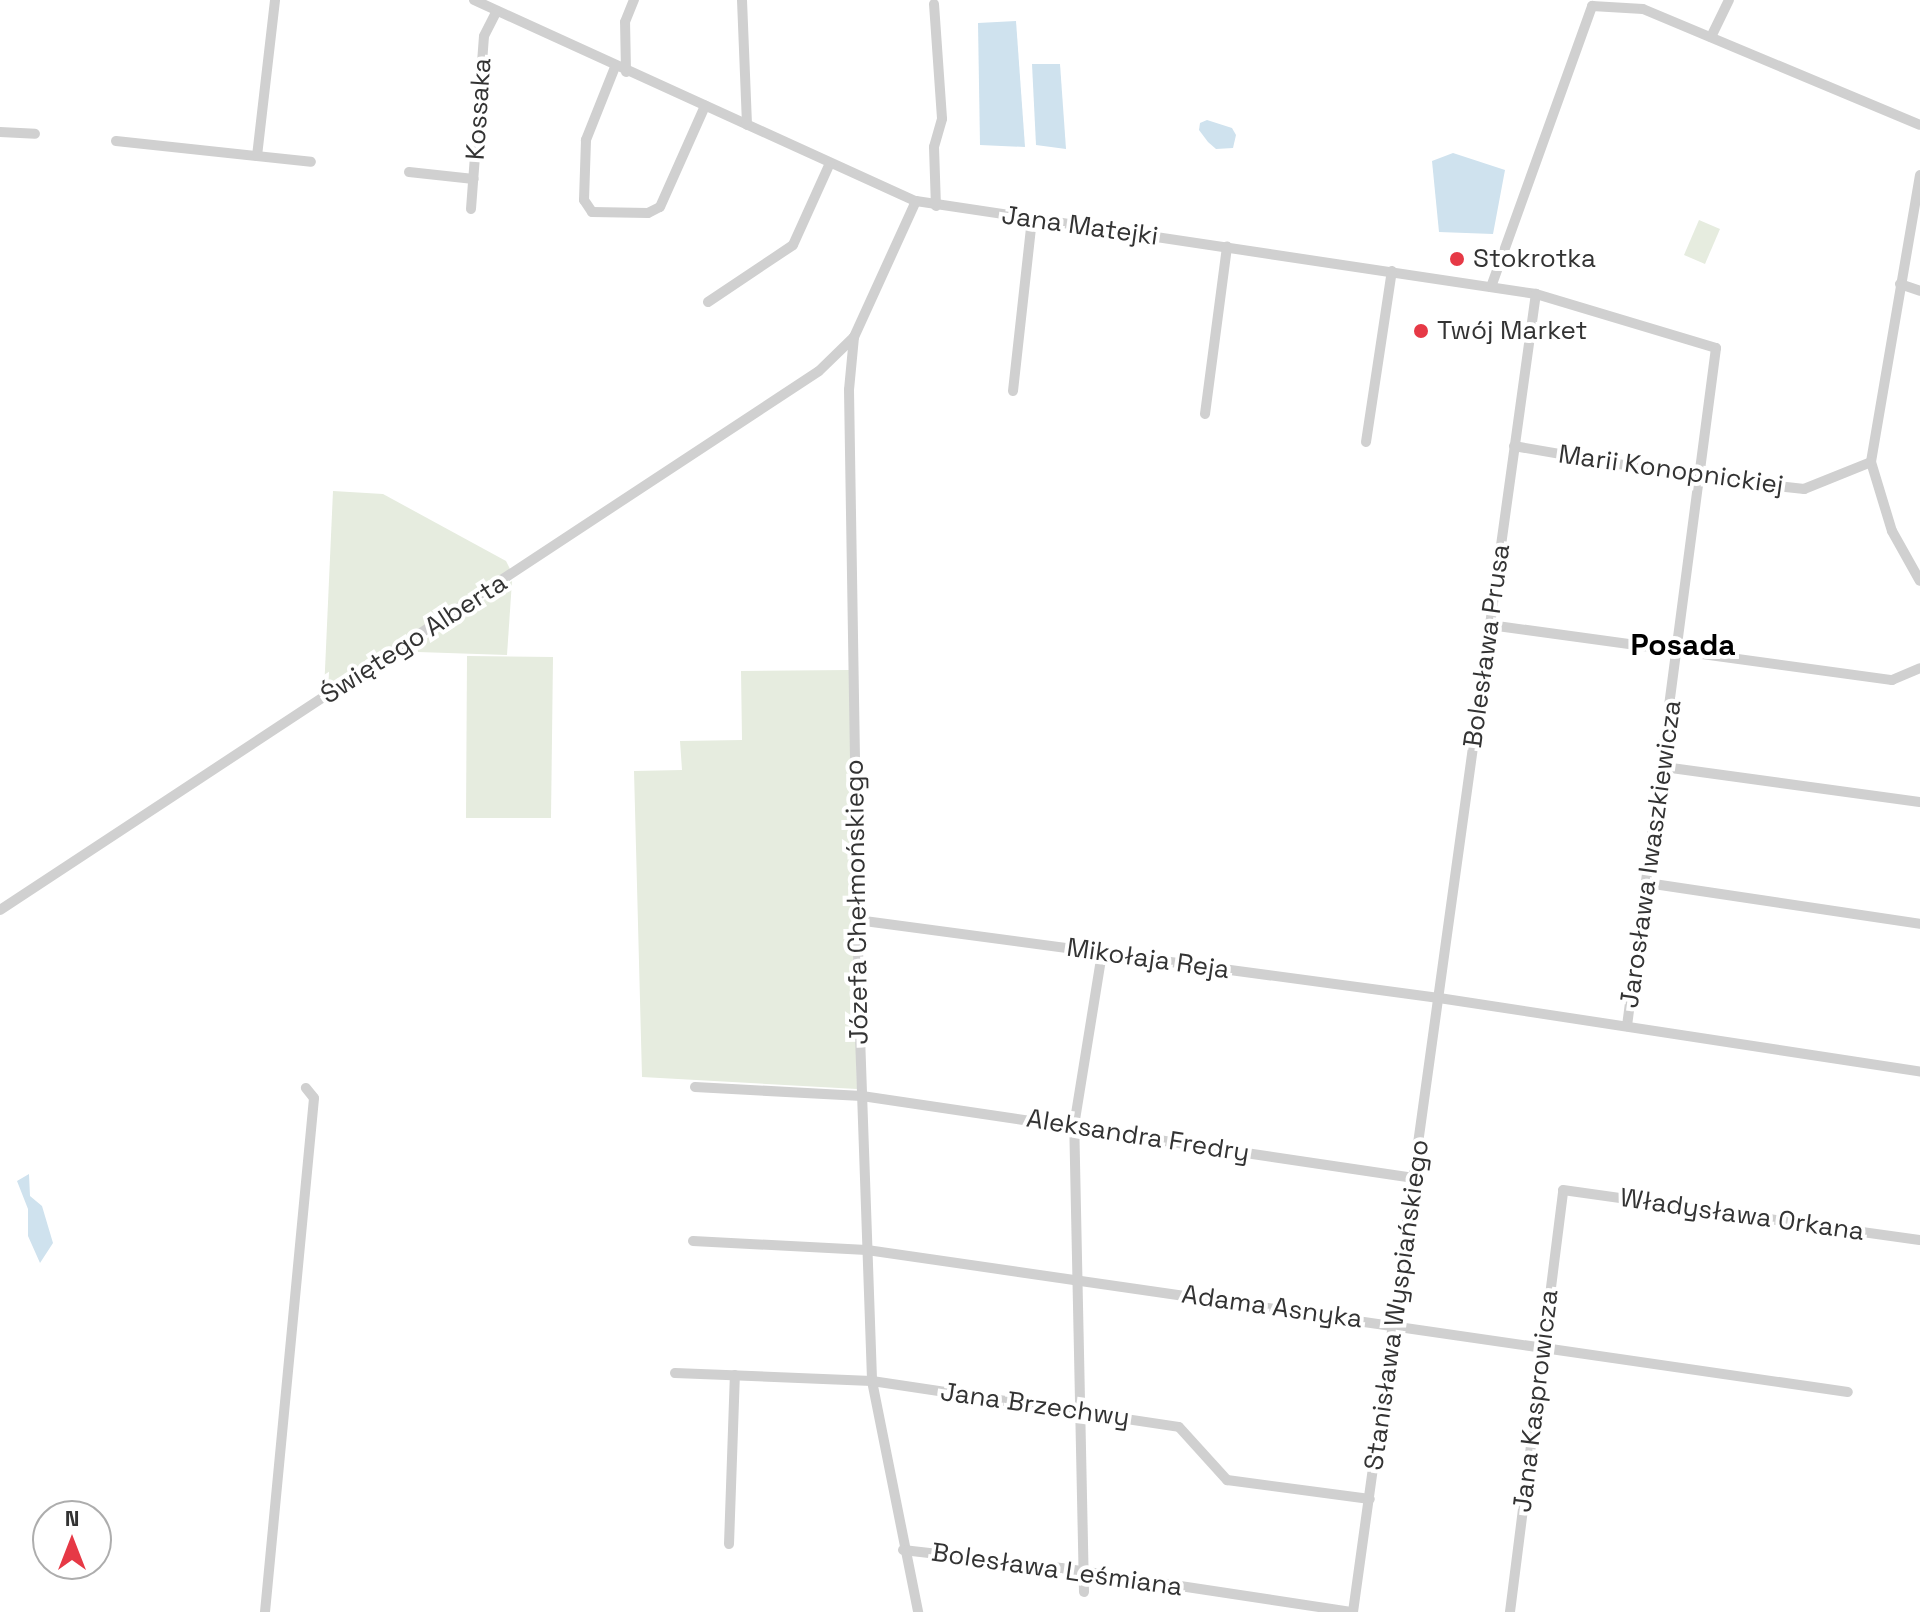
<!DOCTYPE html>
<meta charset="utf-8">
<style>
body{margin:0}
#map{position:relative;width:1920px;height:1612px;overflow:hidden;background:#fff;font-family:"Space Grotesk",sans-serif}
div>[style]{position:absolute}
.green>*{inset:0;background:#e6ecdf}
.water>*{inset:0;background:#cfe2ee}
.minor>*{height:10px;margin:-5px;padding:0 5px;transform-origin:5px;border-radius:5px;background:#d0d0d0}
.dots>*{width:22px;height:22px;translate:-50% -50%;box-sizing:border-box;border:4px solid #fff;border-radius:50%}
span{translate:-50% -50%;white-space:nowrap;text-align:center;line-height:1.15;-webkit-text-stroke:8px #fff;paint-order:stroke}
.street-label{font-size:26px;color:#333}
.poi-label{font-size:26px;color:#333}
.left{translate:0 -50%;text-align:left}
.quarter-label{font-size:30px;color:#000;font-weight:700}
.north{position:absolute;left:32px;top:1500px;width:80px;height:80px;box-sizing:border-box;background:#fff;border:2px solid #adadad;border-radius:50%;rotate:0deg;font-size:22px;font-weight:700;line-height:32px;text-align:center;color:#333}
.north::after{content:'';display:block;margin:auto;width:28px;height:36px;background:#e63946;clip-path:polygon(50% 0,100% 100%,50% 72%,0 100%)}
</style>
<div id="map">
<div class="green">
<div style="clip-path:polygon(1699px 220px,1720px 229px,1705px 264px,1684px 255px)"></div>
<div style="clip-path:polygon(333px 491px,383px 494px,506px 561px,511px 571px,324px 692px)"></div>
<div style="clip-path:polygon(512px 581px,507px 655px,418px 652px,417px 645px)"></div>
<div style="clip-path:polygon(467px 656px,553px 657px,551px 818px,466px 818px)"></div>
<div style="clip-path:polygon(850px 670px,857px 1089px,642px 1077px,634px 771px,682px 770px,680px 741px,742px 740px,741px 671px)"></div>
</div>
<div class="water">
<div style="clip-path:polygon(1016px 21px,1025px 147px,980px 145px,978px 23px)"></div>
<div style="clip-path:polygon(1032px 64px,1060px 64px,1066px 149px,1036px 145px)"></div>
<div style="clip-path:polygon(1207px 120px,1232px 128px,1236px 135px,1233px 148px,1216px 149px,1208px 142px,1199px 130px,1200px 123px)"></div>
<div style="clip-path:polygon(1453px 153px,1505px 170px,1493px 234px,1439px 232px,1432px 161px)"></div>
<div style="clip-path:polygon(29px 1174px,30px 1196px,42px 1206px,53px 1243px,40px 1263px,28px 1236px,28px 1209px,17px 1181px)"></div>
</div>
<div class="minor">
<div style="left:474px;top:0;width:486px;rotate:24.5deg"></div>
<div style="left:916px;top:201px;width:627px;rotate:8.53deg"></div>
<div style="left:1536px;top:294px;width:188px;rotate:16.7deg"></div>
<div style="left:1716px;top:348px;width:684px;rotate:97.48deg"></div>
<div style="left:742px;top:0;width:125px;rotate:87.7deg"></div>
<div style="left:934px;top:4px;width:115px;rotate:86deg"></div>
<div style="left:942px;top:119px;width:29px;rotate:106deg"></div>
<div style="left:934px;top:147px;width:59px;rotate:88.1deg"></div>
<div style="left:1711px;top:37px;width:41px;rotate:-64.1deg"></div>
<div style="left:615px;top:67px;width:79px;rotate:111.7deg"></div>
<div style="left:586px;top:140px;width:60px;rotate:91.9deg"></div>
<div style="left:584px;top:200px;width:14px;rotate:56deg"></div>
<div style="left:592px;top:212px;width:56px;rotate:1deg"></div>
<div style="left:648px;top:213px;width:13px;rotate:-27deg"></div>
<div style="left:660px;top:207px;width:111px;rotate:-66deg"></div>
<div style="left:626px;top:72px;width:50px;rotate:-91.1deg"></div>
<div style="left:625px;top:22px;width:24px;rotate:-68deg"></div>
<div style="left:0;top:132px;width:35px;rotate:3deg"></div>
<div style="left:116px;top:141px;width:196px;rotate:6.1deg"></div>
<div style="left:257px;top:156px;width:157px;rotate:-83.4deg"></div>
<div style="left:409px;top:172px;width:65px;rotate:6.1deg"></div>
<div style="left:1920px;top:175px;width:291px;rotate:99.7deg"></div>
<div style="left:1871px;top:462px;width:72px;rotate:73.1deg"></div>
<div style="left:1892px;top:531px;width:57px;rotate:60.8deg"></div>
<div style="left:916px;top:201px;width:149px;rotate:114.5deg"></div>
<div style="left:854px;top:337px;width:53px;rotate:95.4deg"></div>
<div style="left:849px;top:390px;width:617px;rotate:89.07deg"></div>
<div style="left:859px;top:1007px;width:374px;rotate:88deg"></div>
<div style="left:872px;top:1381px;width:236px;rotate:78.7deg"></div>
<div style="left:471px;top:209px;width:173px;rotate:-85.7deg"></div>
<div style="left:484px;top:36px;width:28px;rotate:-63deg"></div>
<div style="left:1900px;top:284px;width:21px;rotate:19deg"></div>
<div style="left:1491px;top:287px;width:299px;rotate:-70.2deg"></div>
<div style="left:1592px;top:6px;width:51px;rotate:3.4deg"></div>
<div style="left:1643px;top:9px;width:300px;rotate:22.7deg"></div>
<div style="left:708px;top:302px;width:102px;rotate:-33.8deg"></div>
<div style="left:793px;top:245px;width:90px;rotate:-65.7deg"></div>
<div style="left:1013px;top:391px;width:172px;rotate:-83.7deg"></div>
<div style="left:1205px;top:414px;width:169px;rotate:-82.5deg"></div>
<div style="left:1366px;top:442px;width:173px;rotate:-81.4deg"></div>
<div style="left:1514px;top:446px;width:183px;rotate:9.8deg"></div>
<div style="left:1694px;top:477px;width:111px;rotate:6.2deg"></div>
<div style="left:1804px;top:489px;width:72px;rotate:-21.9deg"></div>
<div style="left:1490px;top:625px;width:406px;rotate:7.8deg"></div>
<div style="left:1892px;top:680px;width:30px;rotate:-23deg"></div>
<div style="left:1664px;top:767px;width:258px;rotate:7.8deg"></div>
<div style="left:1647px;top:883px;width:276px;rotate:8.5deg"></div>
<div style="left:0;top:910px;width:980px;rotate:-33.35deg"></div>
<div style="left:819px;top:371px;width:49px;rotate:-44.2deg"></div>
<div style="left:857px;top:920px;width:587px;rotate:7.63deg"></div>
<div style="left:1439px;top:998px;width:487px;rotate:8.7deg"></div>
<div style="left:695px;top:1087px;width:167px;rotate:3.1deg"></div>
<div style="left:862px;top:1096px;width:558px;rotate:8.45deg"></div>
<div style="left:693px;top:1241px;width:174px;rotate:3deg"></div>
<div style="left:867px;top:1250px;width:991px;rotate:8.24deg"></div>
<div style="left:675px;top:1373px;width:197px;rotate:2.3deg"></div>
<div style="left:872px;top:1381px;width:310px;rotate:8.5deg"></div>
<div style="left:1179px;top:1427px;width:72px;rotate:47.8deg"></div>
<div style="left:1227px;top:1480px;width:144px;rotate:7.6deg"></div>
<div style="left:729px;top:1544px;width:169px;rotate:-88deg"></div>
<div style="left:903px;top:1550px;width:159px;rotate:6.5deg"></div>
<div style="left:1061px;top:1568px;width:295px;rotate:8.6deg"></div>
<div style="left:1084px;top:1592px;width:466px;rotate:-91.2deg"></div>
<div style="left:1074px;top:1126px;width:175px;rotate:-80.8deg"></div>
<div style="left:265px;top:1612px;width:516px;rotate:-84.55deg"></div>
<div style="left:314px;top:1098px;width:13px;rotate:-129deg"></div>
<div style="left:1353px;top:1612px;width:1331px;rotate:-82.1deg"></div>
<div style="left:1510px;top:1612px;width:425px;rotate:-82.8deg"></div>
<div style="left:1563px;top:1190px;width:360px;rotate:8deg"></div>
</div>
<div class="dots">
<div style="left:1457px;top:259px;background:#e63946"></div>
<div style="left:1421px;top:331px;background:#e63946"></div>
</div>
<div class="street-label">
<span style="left:479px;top:109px;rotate:-86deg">Kossaka</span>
<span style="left:1080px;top:226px;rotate:8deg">Jana Matejki</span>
<span style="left:1671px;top:470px;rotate:8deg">Marii Konopnickiej</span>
<span style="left:414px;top:639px;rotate:-33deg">Świętego Alberta</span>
<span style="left:1487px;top:646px;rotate:-82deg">Bolesława Prusa</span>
<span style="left:1651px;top:854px;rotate:-82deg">Jarosława Iwaszkiewicza</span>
<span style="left:857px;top:902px;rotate:-91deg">Józefa Chełmońskiego</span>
<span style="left:1148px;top:959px;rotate:8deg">Mikołaja Reja</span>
<span style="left:1138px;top:1136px;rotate:9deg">Aleksandra Fredry</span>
<span style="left:1742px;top:1215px;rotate:8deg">Władysława Orkana</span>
<span style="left:1397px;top:1305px;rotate:-82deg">Stanisława Wyspiańskiego</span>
<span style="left:1272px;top:1307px;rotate:8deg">Adama Asnyka</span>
<span style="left:1536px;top:1401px;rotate:-83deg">Jana Kasprowicza</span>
<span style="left:1035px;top:1405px;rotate:8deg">Jana Brzechwy</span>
<span style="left:1057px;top:1570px;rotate:8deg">Bolesława Leśmiana</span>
</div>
<div class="poi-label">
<span class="left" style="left:1473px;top:259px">Stokrotka</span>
<span class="left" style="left:1437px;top:331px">Twój Market</span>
</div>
<div class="quarter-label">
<span style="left:1683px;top:645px">Posada</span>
</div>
<div class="north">N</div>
</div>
